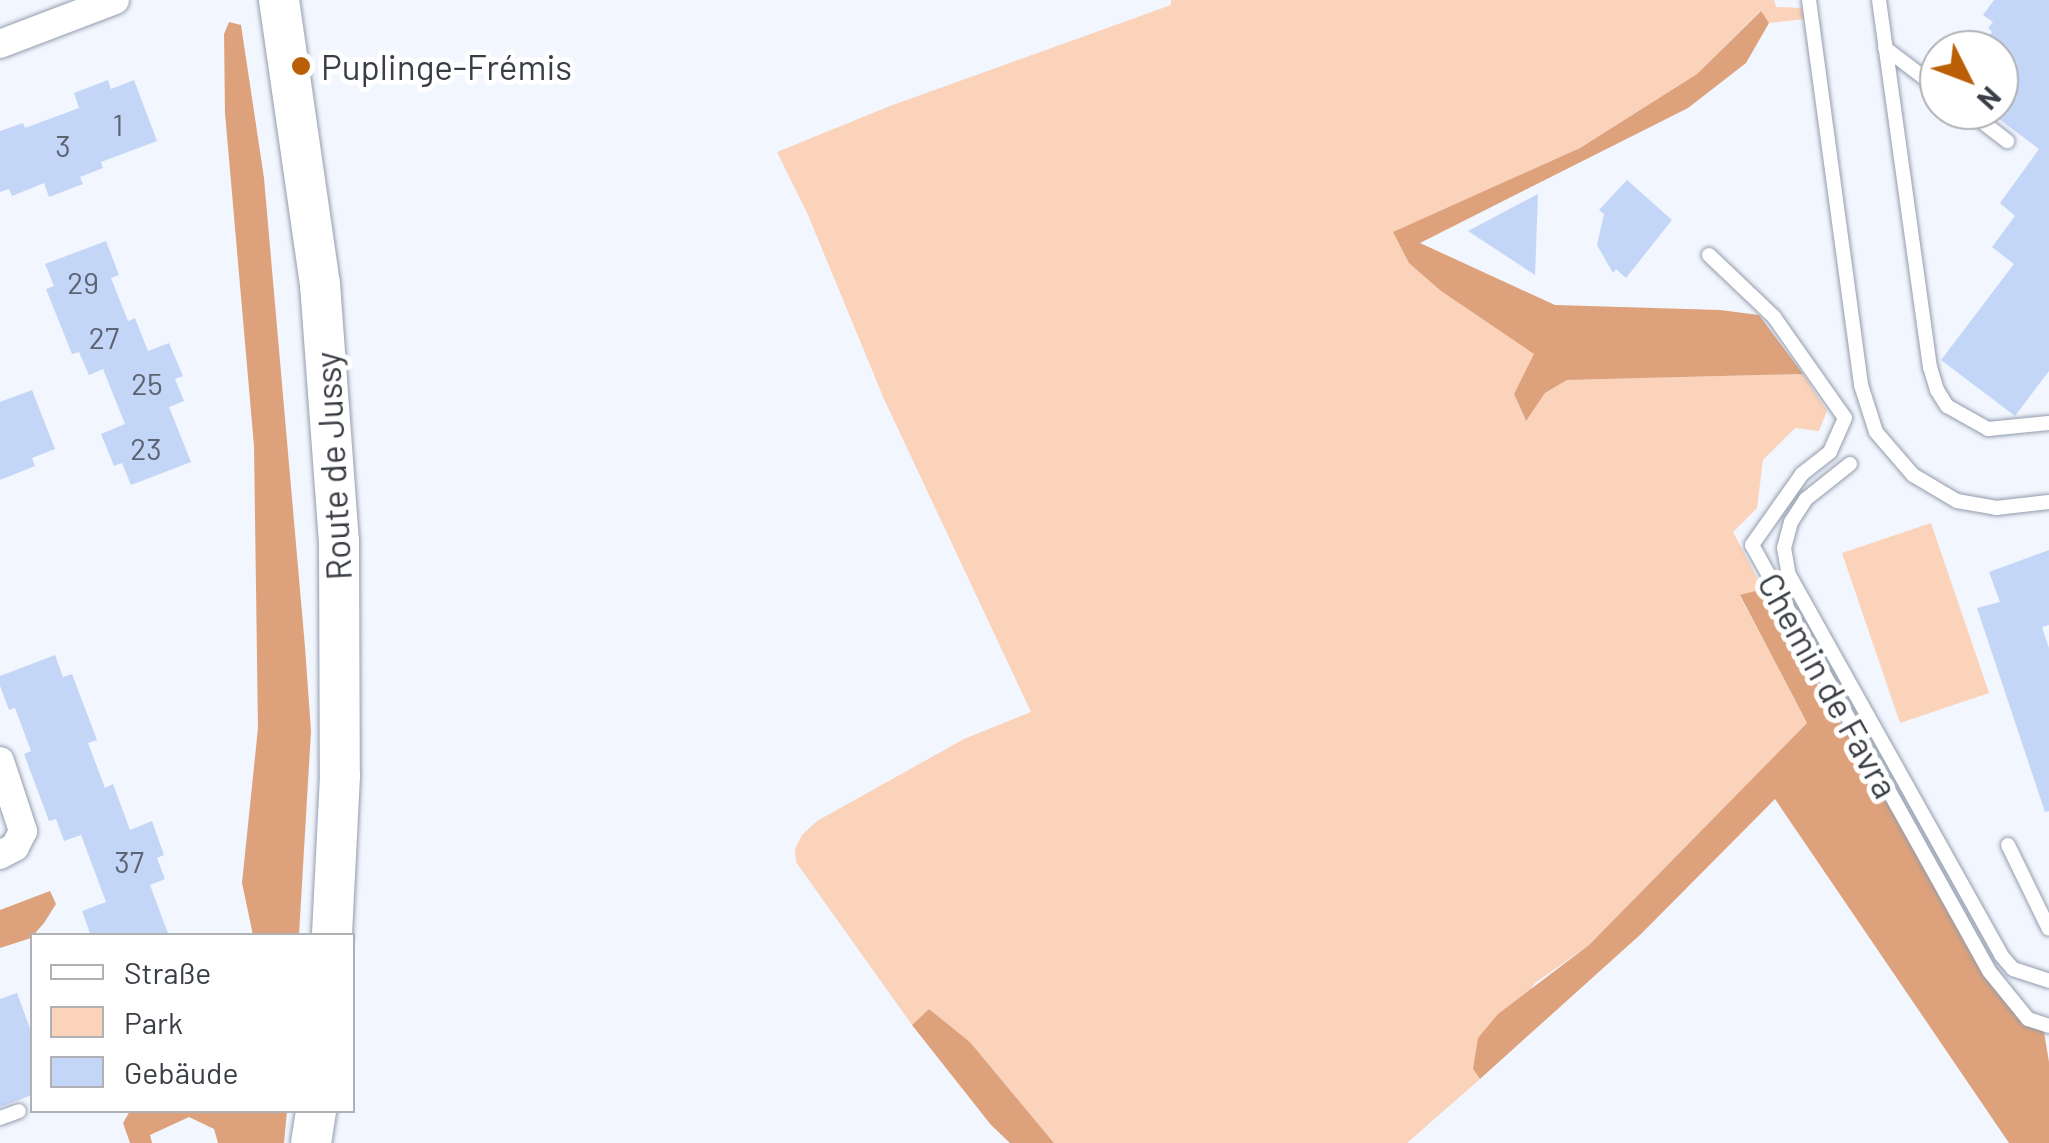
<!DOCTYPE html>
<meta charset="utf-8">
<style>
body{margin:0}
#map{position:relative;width:2049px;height:1143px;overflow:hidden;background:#f2f6fe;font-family:Barlow,sans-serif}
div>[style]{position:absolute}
.green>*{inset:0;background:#fbd3ba}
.forest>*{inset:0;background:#dda27c}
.building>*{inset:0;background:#c3d6f8}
.roads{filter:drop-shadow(0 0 2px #929cad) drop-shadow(0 0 2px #929cad)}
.lane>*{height:14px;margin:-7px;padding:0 7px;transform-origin:7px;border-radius:7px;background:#fff}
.street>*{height:28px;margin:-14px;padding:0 14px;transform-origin:14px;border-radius:14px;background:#fff}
.secondary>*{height:40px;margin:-20px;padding:0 20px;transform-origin:20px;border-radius:20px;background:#fff}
.dots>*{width:28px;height:28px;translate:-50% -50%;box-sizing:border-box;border:5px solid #fff;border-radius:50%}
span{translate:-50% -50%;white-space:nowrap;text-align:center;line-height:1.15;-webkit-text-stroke:10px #fff;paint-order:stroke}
.number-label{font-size:30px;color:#5c6371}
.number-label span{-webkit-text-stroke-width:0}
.poi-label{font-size:35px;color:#393d44}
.left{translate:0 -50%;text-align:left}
.street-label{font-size:35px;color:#393d44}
.legend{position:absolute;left:30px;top:933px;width:325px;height:180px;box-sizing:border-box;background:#fff;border:2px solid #b0b1b4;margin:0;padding:12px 18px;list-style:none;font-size:30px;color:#393d44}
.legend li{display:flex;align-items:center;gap:20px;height:50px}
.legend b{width:50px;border:2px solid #b0b1b4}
.north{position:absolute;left:1919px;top:30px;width:100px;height:100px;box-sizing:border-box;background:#fff;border:2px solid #b0b1b4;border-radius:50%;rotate:132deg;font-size:28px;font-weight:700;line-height:40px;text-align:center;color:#393d44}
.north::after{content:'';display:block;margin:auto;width:35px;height:45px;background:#ba5f05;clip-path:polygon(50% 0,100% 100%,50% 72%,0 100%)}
</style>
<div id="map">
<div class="green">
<div style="clip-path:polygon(1171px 0,1774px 0,1776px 7px,1802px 8px,1804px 19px,1769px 23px,1760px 11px,1697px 74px,1580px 148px,1394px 233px,1441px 291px,1535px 354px,1514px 394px,1525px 420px,1545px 393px,1567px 380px,1803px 374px,1827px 411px,1819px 431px,1795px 428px,1763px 460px,1757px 508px,1733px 532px,1763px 589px,1740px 596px,1807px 723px,1589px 945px,1535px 983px,1473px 1069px,1480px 1079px,1407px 1143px,1054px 1143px,970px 1042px,929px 1009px,912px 1025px,796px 862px,795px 849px,802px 835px,817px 821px,964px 739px,1031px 712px,884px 399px,808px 215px,777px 152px,890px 106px,1171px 5px)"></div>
<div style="clip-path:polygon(1931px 523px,1989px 693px,1900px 723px,1842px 553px)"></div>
</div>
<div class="forest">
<div style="clip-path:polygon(1761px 11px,1769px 23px,1746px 63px,1688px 108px,1420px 243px,1555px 305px,1720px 310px,1759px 315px,1803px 374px,1567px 380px,1545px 393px,1526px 421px,1514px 394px,1534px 354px,1441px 291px,1409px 263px,1393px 232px,1580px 148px,1697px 74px)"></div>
<div style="clip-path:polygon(229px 22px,241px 25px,264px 178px,305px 647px,311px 731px,299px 935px,253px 935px,242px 883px,258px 728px,254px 446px,225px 113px,224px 34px)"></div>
<div style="clip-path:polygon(1763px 589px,1839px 723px,1851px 724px,1989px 971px,2043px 1026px,2049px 1062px,2049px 1143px,2009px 1143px,1775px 799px,1641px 934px,1480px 1079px,1473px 1069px,1478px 1038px,1498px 1014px,1589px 945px,1807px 723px,1740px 595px)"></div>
<div style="clip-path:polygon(50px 891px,56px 904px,44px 923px,31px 938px,0 948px,0 910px)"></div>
<div style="clip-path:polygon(929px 1009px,970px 1042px,1054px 1143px,1010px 1143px,991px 1125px,912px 1025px)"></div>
<div style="clip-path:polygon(130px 1111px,287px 1111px,284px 1143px,218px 1143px,214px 1129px,189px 1117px,150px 1135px,152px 1143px,130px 1143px,123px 1123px)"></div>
</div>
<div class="building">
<div style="clip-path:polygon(1994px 0,2049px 0,2049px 371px,2015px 416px,1941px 360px,2014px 264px,1992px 247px,2015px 216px,2000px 203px,2039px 149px,1999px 119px,1999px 50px,1978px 50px,1992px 32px,1988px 28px,1993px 22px,1983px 15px)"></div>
<div style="clip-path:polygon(108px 80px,111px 89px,134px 80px,157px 141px,101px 162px,103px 168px,80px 177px,83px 184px,49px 197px,44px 183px,12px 196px,9px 189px,0 192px,0 131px,23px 123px,25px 128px,79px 108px,74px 93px)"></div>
<div style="clip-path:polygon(1627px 180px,1672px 220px,1626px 278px,1616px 269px,1613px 273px,1597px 245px,1604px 214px,1599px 210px)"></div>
<div style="clip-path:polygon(1538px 194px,1535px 275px,1468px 231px)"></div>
<div style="clip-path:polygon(106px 241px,119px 275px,111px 278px,128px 321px,135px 318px,148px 351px,169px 343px,183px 376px,175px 379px,184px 401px,169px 407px,191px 462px,131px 485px,122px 463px,114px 466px,101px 434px,125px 424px,103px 369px,89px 375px,79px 352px,72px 354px,46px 289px,54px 286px,45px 264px)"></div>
<div style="clip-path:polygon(32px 390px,55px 449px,32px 458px,35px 466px,0 480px,0 402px)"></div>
<div style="clip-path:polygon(2049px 550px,2049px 625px,2042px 627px,2049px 648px,2049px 811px,2045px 812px,1977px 608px,2000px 602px,1989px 572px)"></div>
<div style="clip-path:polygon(55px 655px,63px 677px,72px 674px,97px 740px,88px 743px,105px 788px,113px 784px,130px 830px,152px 821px,164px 855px,157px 858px,165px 879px,150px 885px,169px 936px,91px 936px,82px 911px,106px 902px,81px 835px,64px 841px,56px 819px,49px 821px,24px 754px,31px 751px,15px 708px,9px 710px,0 686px,0 676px)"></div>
<div style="clip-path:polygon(17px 993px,32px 1034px,32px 1095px,0 1107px,0 999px)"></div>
</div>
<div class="roads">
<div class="lane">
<div style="left:1809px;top:0;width:388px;rotate:82.3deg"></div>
<div style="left:1861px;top:385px;width:49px;rotate:72.3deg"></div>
<div style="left:1876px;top:432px;width:57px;rotate:49.3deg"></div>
<div style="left:1913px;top:475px;width:51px;rotate:30.6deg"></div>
<div style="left:1957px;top:501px;width:40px;rotate:10deg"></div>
<div style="left:1996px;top:508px;width:53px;rotate:-6.5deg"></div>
<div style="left:1879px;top:0;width:371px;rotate:82.1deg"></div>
<div style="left:1930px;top:367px;width:24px;rotate:73deg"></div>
<div style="left:1937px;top:390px;width:19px;rotate:58deg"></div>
<div style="left:1947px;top:406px;width:47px;rotate:29.3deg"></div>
<div style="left:1988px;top:429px;width:61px;rotate:-5.6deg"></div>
<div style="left:1885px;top:48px;width:68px;rotate:37.2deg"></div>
<div style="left:1967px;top:110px;width:51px;rotate:37.8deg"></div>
<div style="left:1709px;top:255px;width:90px;rotate:43.6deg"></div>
<div style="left:1774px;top:317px;width:123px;rotate:54.9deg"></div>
<div style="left:1845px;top:418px;width:37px;rotate:114deg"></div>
<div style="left:1830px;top:452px;width:36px;rotate:142deg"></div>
<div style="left:1802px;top:474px;width:87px;rotate:125.2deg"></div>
<div style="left:1752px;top:545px;width:487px;rotate:60.9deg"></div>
<div style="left:1989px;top:971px;width:62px;rotate:50.9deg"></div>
<div style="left:2028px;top:1019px;width:22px;rotate:18deg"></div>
<div style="left:1850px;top:464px;width:56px;rotate:141.5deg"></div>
<div style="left:1806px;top:499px;width:27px;rotate:123deg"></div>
<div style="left:1791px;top:522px;width:27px;rotate:105deg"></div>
<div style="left:1784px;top:548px;width:27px;rotate:80deg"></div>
<div style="left:1789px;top:575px;width:435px;rotate:60.8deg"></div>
<div style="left:2001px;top:955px;width:18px;rotate:49deg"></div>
<div style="left:2013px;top:969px;width:38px;rotate:18deg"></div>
<div style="left:2008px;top:845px;width:93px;rotate:64deg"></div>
<div style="left:0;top:1118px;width:20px;rotate:-20deg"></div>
</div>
<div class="street">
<div style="left:0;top:44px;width:123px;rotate:-20.9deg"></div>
<div style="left:0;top:761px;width:74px;rotate:71.8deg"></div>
<div style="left:23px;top:831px;width:18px;rotate:117deg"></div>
<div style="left:15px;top:847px;width:17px;rotate:152deg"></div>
</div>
<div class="secondary">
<div style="left:279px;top:0;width:287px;rotate:81.8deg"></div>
<div style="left:320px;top:284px;width:258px;rotate:85.8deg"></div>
<div style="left:339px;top:541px;width:235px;rotate:89.8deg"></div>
<div style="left:340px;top:776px;width:160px;rotate:92.9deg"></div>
<div style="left:311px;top:1143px;width:33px;rotate:-81deg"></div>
</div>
</div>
<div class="dots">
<div style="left:301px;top:66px;background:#ba5f05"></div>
</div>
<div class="number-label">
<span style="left:118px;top:124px">1</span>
<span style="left:63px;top:145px">3</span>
<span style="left:83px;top:282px">29</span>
<span style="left:104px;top:337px">27</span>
<span style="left:147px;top:383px">25</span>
<span style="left:146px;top:448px">23</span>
<span style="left:129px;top:861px">37</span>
</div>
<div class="poi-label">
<span class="left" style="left:321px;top:66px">Puplinge-Frémis</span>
</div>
<div class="street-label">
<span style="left:332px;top:466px;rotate:-93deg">Route de Jussy</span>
<span style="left:1829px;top:685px;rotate:61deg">Chemin de Favra</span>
</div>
<ul class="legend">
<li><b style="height:12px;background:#fff"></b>Straße</li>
<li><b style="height:28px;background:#fbd3ba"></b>Park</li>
<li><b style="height:28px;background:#c3d6f8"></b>Gebäude</li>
</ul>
<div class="north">N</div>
</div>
